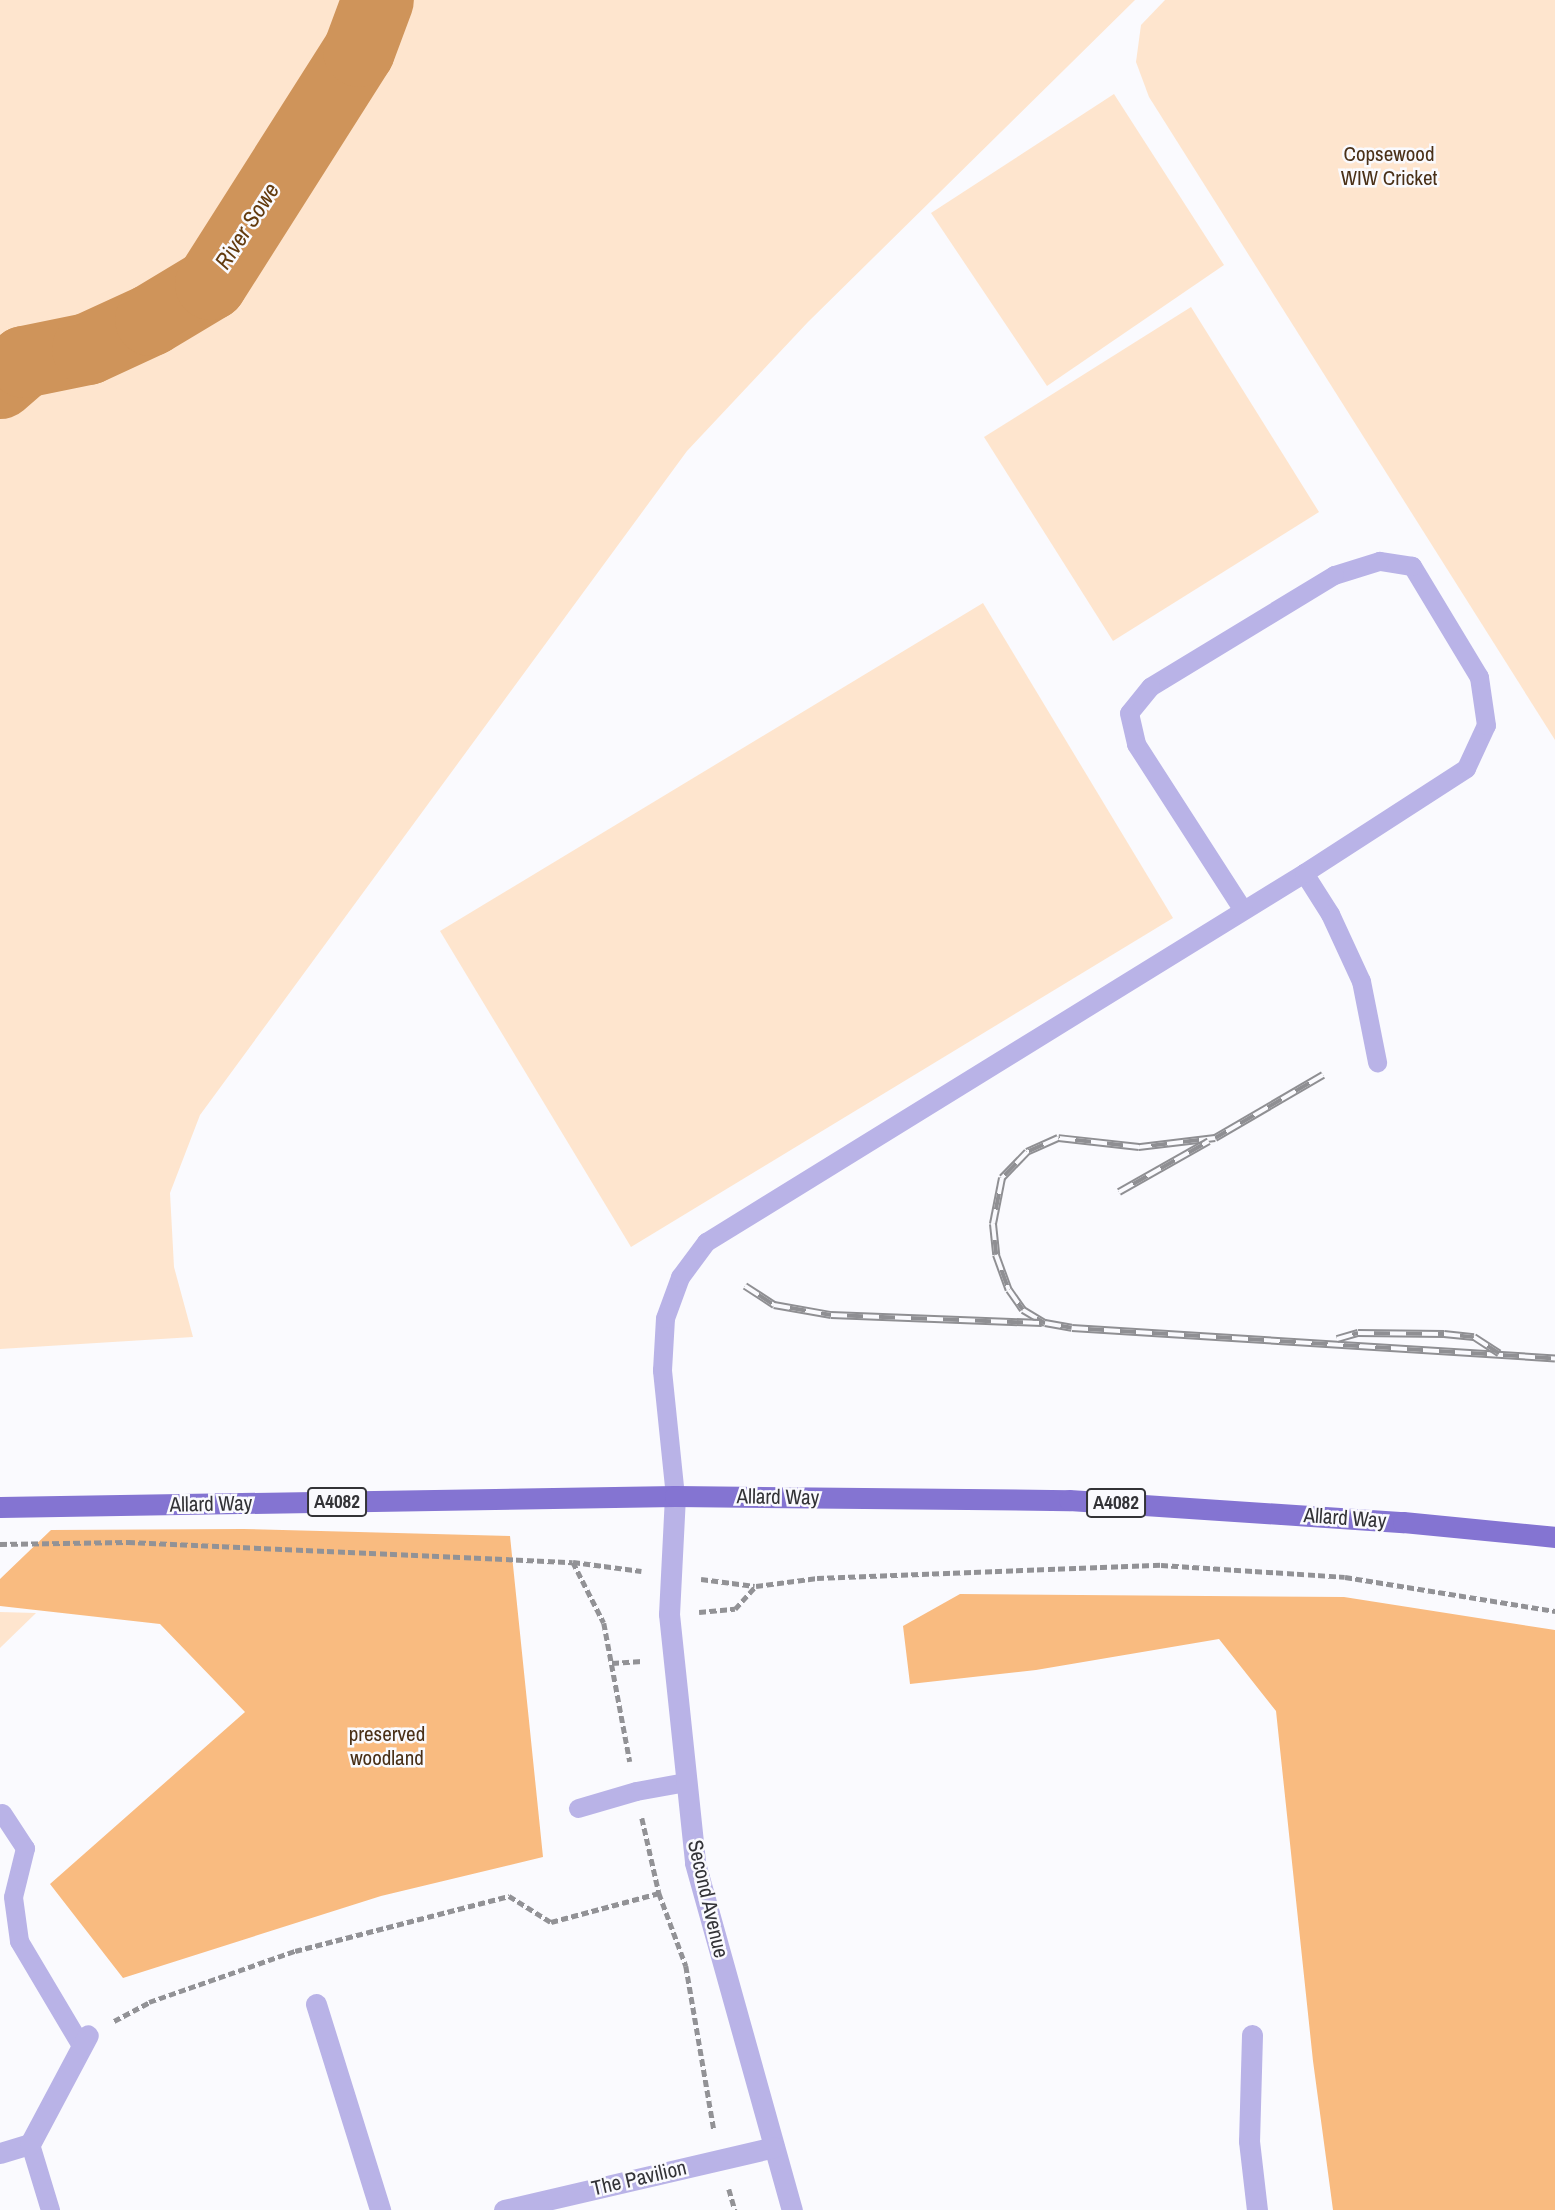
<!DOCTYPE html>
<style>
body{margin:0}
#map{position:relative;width:1555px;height:2210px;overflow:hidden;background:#fafafe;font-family:"Archivo Narrow",sans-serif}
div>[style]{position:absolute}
.green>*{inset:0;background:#fee5ce}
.forest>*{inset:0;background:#f9bb80}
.river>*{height:72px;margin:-36px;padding:0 36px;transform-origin:36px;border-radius:36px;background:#cf945a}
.path>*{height:4.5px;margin-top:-2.25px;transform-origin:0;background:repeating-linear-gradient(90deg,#929296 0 7px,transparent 0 10.5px)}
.lane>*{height:19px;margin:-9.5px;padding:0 9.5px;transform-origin:9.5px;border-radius:9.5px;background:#b9b3e7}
.street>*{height:21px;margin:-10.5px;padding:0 10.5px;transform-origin:10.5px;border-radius:10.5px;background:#b9b3e7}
.primary>*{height:21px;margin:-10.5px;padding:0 10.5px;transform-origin:10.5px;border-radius:10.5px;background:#8474d2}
.rail>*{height:8px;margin-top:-4px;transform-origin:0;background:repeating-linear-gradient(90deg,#fafafe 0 16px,#8f8f93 0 32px);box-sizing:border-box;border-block:2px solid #8f8f93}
span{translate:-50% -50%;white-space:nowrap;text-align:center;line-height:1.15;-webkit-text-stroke:5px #fafafe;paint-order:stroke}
.shield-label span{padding:2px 5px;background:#fafafe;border:2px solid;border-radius:5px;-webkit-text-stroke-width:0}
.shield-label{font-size:19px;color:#333337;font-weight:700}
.park-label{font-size:21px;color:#4a3017}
.street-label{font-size:21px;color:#333337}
.water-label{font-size:23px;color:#633b0e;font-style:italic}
</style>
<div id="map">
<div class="green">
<div style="clip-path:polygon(0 0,1135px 0,808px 322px,687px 451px,200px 1115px,170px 1193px,174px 1267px,193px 1337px,0 1349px)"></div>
<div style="clip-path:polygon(1165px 0,1555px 0,1555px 740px,1149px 97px,1136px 62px,1141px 25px)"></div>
<div style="clip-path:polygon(1114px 94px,1224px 265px,1047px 386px,931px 213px)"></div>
<div style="clip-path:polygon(1191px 307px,1319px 512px,1113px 641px,984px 437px)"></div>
<div style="clip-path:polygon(983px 603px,1173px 918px,631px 1247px,440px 931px)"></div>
<div style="clip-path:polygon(0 1612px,36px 1613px,0 1648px)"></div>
</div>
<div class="forest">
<div style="clip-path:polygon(243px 1529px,510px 1536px,543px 1857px,381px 1896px,123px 1978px,50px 1884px,245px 1712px,160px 1624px,0 1606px,0 1579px,51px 1530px)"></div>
<div style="clip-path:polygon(960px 1594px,1344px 1597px,1555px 1630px,1555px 2210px,1333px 2210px,1313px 2061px,1276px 1711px,1219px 1639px,1036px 1670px,910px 1684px,903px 1626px)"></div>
</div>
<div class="river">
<div style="left:0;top:383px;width:32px;rotate:-41deg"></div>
<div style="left:24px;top:362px;width:65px;rotate:-11.5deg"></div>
<div style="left:88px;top:349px;width:69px;rotate:-24.7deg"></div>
<div style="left:151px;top:320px;width:70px;rotate:-31deg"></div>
<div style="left:211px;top:284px;width:276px;rotate:-57.6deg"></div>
<div style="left:359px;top:51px;width:54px;rotate:-69.6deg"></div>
</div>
<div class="path">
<div style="left:0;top:1544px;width:128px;rotate:-0.9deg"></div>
<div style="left:128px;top:1542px;width:445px;rotate:2.6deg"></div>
<div style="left:573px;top:1562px;width:68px;rotate:63.1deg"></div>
<div style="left:604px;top:1623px;width:141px;rotate:79.4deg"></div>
<div style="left:573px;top:1562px;width:69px;rotate:7.5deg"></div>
<div style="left:701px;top:1579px;width:54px;rotate:7.4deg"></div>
<div style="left:699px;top:1612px;width:36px;rotate:-5deg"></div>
<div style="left:735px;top:1609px;width:31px;rotate:-48deg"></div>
<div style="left:756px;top:1586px;width:62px;rotate:-7.5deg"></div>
<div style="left:817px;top:1578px;width:344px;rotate:-2.2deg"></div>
<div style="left:1161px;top:1565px;width:184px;rotate:3.7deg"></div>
<div style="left:1345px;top:1577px;width:213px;rotate:9.2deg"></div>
<div style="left:612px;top:1663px;width:30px;rotate:-4deg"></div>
<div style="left:642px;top:1818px;width:77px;rotate:77.2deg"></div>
<div style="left:659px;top:1893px;width:78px;rotate:69.7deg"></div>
<div style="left:686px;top:1966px;width:165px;rotate:80.3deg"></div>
<div style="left:114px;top:2021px;width:40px;rotate:-28deg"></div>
<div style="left:149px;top:2002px;width:155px;rotate:-19.3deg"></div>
<div style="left:295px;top:1951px;width:221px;rotate:-14.4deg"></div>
<div style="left:509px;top:1896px;width:49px;rotate:31.8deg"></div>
<div style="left:551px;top:1922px;width:112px;rotate:-15deg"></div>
<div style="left:729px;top:2189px;width:22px;rotate:74deg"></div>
</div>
<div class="lane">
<div style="left:1304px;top:873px;width:49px;rotate:57.6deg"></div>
<div style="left:1330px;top:914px;width:74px;rotate:65.2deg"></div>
<div style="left:1361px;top:981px;width:83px;rotate:78.8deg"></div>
<div style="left:675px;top:1496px;width:127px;rotate:-95.9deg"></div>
<div style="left:662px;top:1370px;width:52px;rotate:-86.7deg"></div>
<div style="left:665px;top:1318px;width:44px;rotate:-69.9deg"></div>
<div style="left:680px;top:1277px;width:44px;rotate:-53.4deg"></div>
<div style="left:706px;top:1242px;width:703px;rotate:-31.68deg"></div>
<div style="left:1304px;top:873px;width:193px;rotate:-32.9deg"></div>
<div style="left:1466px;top:768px;width:47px;rotate:-65.1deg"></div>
<div style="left:1486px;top:725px;width:49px;rotate:-98.3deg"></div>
<div style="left:1479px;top:677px;width:130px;rotate:-121.1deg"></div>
<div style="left:1412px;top:566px;width:33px;rotate:-171deg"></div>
<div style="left:1379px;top:561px;width:47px;rotate:162.7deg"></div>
<div style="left:1334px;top:575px;width:215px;rotate:148.7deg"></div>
<div style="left:1150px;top:687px;width:33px;rotate:129deg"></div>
<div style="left:1129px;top:713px;width:32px;rotate:77deg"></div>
<div style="left:1136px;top:744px;width:197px;rotate:57.2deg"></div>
<div style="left:578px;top:1808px;width:60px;rotate:-16.3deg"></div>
<div style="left:636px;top:1791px;width:51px;rotate:-10.2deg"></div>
<div style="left:2px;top:1813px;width:42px;rotate:56.7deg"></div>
<div style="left:25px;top:1848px;width:50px;rotate:103.8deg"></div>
<div style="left:13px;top:1897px;width:44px;rotate:82.2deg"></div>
<div style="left:19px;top:1941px;width:123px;rotate:59.3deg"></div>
<div style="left:30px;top:2144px;width:69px;rotate:73.1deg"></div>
</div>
<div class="street">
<div style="left:675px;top:1496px;width:118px;rotate:92.9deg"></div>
<div style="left:669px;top:1614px;width:250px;rotate:84deg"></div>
<div style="left:695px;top:1863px;width:360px;rotate:74.4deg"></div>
<div style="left:316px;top:2004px;width:216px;rotate:72.7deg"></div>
<div style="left:1252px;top:2035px;width:106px;rotate:91.6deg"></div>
<div style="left:1249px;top:2141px;width:69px;rotate:83.4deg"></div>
<div style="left:0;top:2153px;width:31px;rotate:-17deg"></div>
<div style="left:30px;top:2144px;width:123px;rotate:-62deg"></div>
<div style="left:504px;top:2210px;width:277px;rotate:-13.1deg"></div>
</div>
<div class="primary">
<div style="left:0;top:1507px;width:675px;rotate:-0.93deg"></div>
<div style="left:675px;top:1496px;width:394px;rotate:0.6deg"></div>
<div style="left:1069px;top:1500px;width:335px;rotate:3.8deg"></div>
<div style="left:1403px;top:1522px;width:153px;rotate:5.6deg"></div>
</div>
<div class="rail">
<div style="left:1323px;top:1075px;width:125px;rotate:149.7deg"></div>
<div style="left:1215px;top:1138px;width:77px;rotate:173.2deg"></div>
<div style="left:1139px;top:1147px;width:81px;rotate:-173.7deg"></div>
<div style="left:1058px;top:1138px;width:34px;rotate:156deg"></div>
<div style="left:1027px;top:1152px;width:36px;rotate:134deg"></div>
<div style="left:1002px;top:1178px;width:47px;rotate:101.1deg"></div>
<div style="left:993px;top:1224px;width:31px;rotate:84deg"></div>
<div style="left:996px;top:1255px;width:37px;rotate:70deg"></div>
<div style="left:1009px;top:1290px;width:24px;rotate:55deg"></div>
<div style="left:1023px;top:1310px;width:26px;rotate:31deg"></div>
<div style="left:1045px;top:1323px;width:27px;rotate:10deg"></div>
<div style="left:1072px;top:1328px;width:484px;rotate:3.6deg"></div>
<div style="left:1119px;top:1192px;width:103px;rotate:-29.5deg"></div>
<div style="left:745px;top:1286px;width:35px;rotate:33deg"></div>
<div style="left:774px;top:1305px;width:58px;rotate:10deg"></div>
<div style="left:831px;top:1315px;width:211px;rotate:2.2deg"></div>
<div style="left:1337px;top:1339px;width:22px;rotate:-16deg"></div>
<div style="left:1358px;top:1333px;width:86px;rotate:0.7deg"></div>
<div style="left:1444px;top:1334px;width:30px;rotate:6deg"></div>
<div style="left:1474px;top:1337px;width:30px;rotate:33deg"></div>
</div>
<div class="shield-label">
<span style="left:337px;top:1502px">A4082</span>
<span style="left:1116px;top:1503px">A4082</span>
</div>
<div class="park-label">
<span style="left:1389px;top:166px">Copsewood<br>WIW Cricket</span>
<span style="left:387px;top:1746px">preserved<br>woodland</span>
</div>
<div class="street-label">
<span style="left:778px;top:1497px;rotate:1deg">Allard Way</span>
<span style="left:211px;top:1504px;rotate:-1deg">Allard Way</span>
<span style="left:1345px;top:1518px;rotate:4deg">Allard Way</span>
<span style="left:708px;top:1899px;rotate:77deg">Second Avenue</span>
<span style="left:639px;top:2178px;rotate:-13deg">The Pavilion</span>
</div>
<div class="water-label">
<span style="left:247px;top:226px;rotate:-57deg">River Sowe</span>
</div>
</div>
